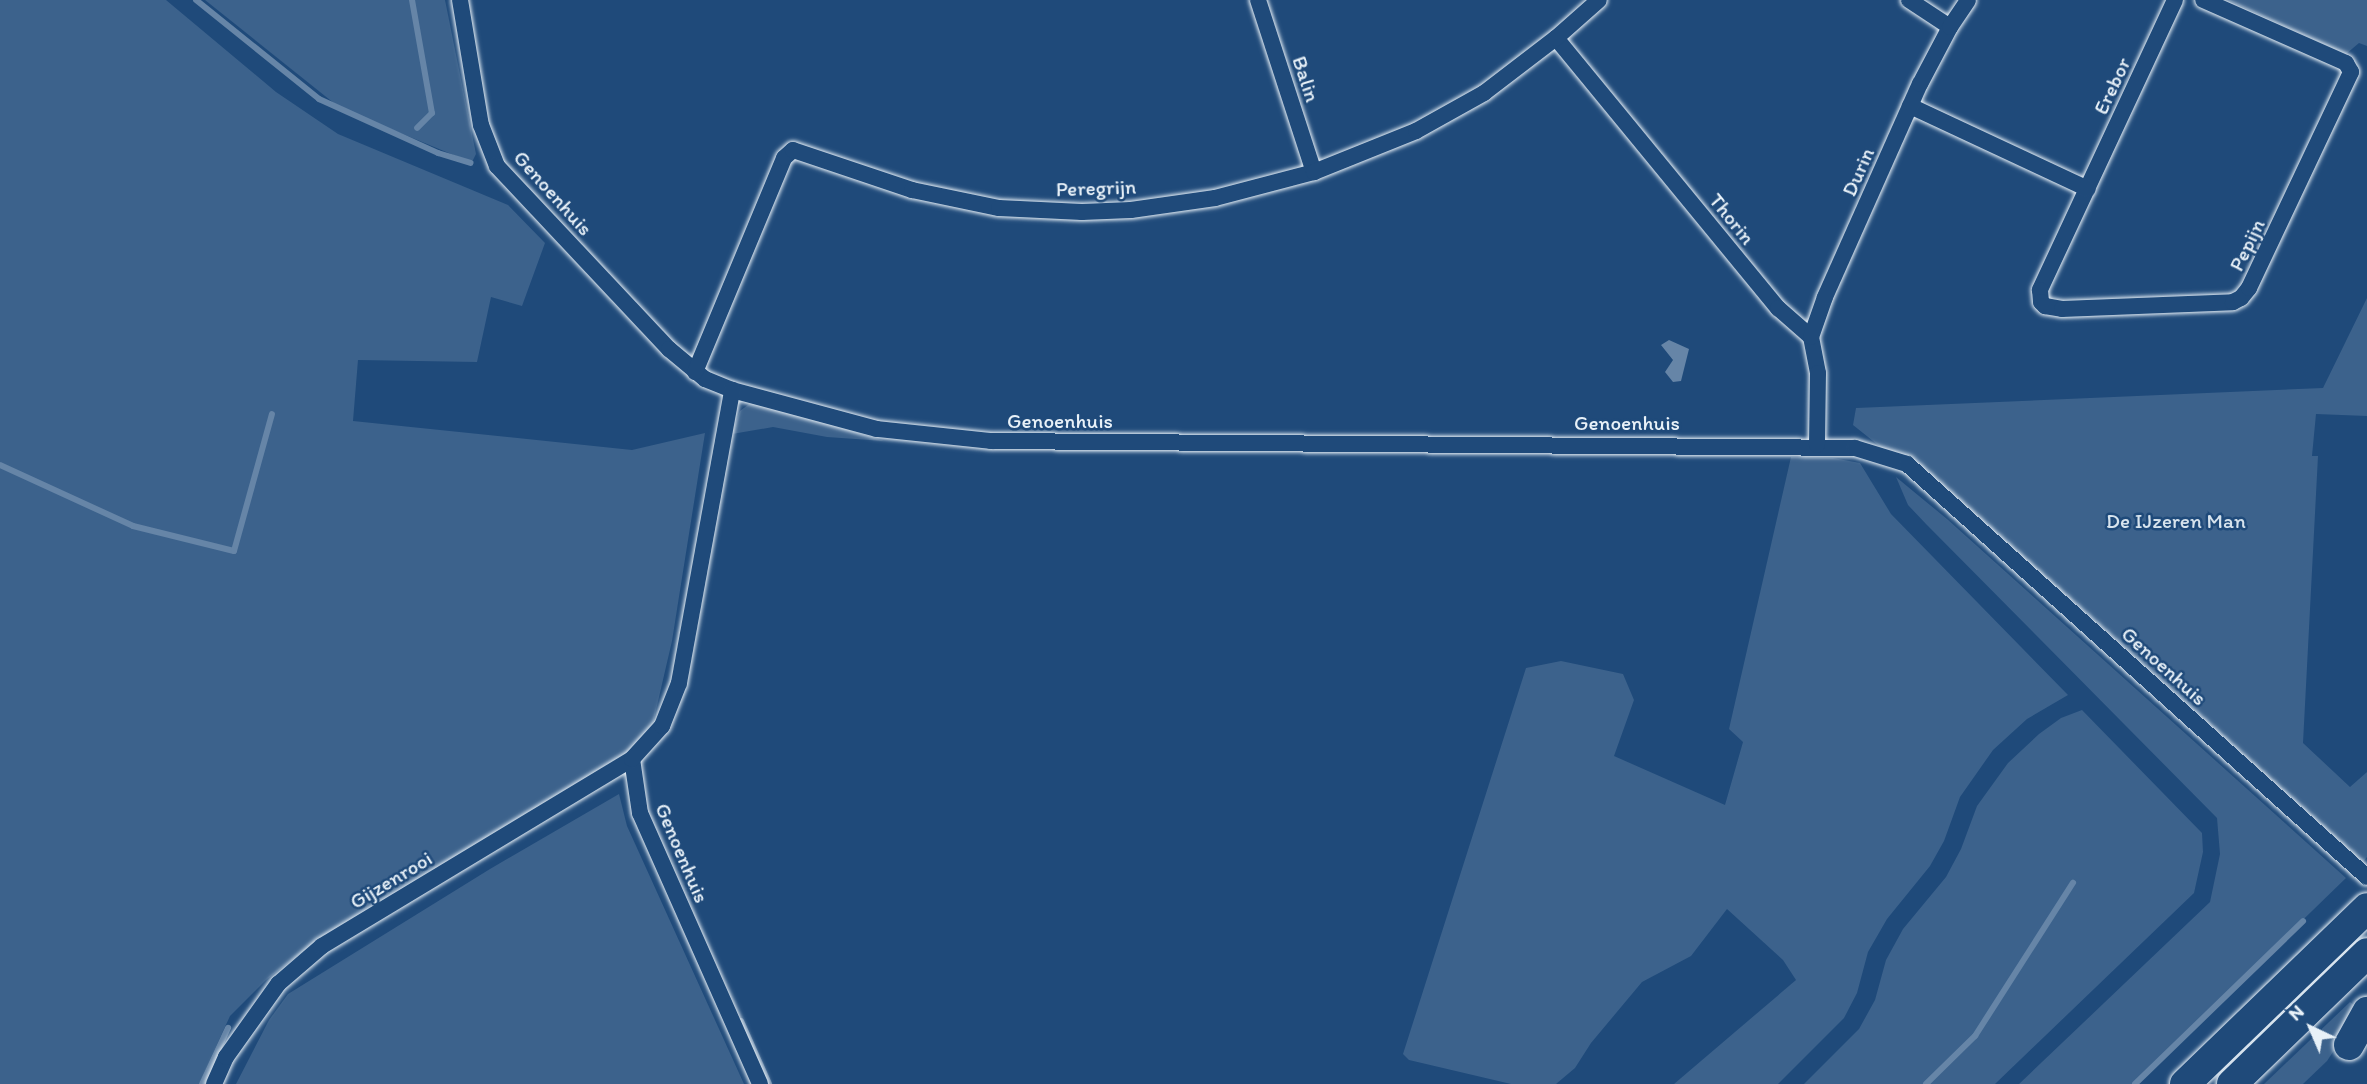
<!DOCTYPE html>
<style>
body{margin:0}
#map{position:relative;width:2367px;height:1084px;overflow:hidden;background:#1f4a7a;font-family:Itim,sans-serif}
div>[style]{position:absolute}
.green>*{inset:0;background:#3c628c}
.water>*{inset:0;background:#6685a7}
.stream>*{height:6px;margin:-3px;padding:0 3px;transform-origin:3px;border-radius:3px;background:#6685a7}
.roads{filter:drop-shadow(0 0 2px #e8f1f8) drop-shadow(0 0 2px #e8f1f8)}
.street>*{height:16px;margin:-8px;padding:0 8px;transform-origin:8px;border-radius:8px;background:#1f4a7a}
.highway>*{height:30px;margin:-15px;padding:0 15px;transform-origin:15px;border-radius:15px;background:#1f4a7a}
span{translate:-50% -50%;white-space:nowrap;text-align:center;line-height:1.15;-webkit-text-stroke:5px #1f4a7a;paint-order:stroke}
.street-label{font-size:21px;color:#e8f1f8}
.park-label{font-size:21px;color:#d7e3ed}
.north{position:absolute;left:2276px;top:993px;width:70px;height:70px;-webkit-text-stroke:5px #1f4a7a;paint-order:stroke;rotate:316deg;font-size:19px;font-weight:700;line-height:28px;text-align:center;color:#e8f1f8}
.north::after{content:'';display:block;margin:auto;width:24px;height:32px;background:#e8f1f8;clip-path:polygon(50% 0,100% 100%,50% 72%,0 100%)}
</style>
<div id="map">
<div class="green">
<div style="clip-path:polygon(0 0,166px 0,276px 92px,338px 134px,508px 205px,545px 243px,522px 306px,491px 297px,477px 362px,358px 360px,353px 421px,632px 450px,705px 433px,672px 641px,653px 723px,640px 743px,609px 768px,302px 952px,266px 980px,230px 1016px,199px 1084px,0 1084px)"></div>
<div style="clip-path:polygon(205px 0,445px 0,476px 154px,473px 160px,468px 161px,340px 108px)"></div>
<div style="clip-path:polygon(2228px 0,2367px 0,2367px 46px,2359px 43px,2346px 54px)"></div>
<div style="clip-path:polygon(2367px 298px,2367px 416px,2316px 414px,2312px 456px,2318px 456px,2303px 743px,2350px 787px,2367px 772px,2367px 857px,2363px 862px,2077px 604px,1853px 425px,1856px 408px,2323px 388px)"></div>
<div style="clip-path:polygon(753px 401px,884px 441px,827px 437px,773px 427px,732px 434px,740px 411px)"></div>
<div style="clip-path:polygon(1791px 457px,1833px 458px,1860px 463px,1891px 514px,2068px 695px,2027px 719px,1993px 750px,1960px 797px,1944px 841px,1930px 866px,1887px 919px,1868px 952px,1857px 993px,1844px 1018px,1778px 1084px,1674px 1084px,1796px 980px,1783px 960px,1727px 909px,1691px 956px,1642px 982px,1591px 1043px,1575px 1068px,1556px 1084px,1511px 1084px,1409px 1060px,1403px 1054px,1526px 668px,1561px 661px,1623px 674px,1634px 700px,1614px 756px,1725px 805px,1743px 742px,1729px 729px)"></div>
<div style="clip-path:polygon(1896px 477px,1947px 519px,2346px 878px,2134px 1084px,2019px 1084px,2210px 902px,2220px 854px,2217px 818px,1926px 524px,1908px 505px)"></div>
<div style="clip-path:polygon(2082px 710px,2202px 833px,2203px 852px,2194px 893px,1995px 1084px,1804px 1084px,1859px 1029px,1875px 1000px,1886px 960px,1903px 929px,1946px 877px,1961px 849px,1977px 806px,2008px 763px,2039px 734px,2061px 718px)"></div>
<div style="clip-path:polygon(619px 794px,627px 826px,744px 1084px,236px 1084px,269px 1020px,288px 994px,490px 869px)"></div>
<div style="clip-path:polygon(2350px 1002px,2360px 1011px,2327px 1061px,2303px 1084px,2264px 1084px)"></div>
</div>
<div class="water">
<div style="clip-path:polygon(1669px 340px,1689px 349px,1681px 381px,1673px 382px,1665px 372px,1673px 360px,1661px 345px)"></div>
</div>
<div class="stream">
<div style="left:196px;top:0;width:158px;rotate:38.8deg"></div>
<div style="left:319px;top:99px;width:131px;rotate:24.4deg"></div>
<div style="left:438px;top:153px;width:34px;rotate:17deg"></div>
<div style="left:412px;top:0;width:115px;rotate:80deg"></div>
<div style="left:432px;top:113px;width:21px;rotate:135deg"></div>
<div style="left:0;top:465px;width:146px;rotate:24.6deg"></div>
<div style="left:133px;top:526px;width:104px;rotate:13.9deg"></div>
<div style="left:234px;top:551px;width:142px;rotate:-74.5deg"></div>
<div style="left:741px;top:1021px;width:69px;rotate:66deg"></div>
<div style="left:202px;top:1084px;width:62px;rotate:-65.1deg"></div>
<div style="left:1926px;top:1084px;width:69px;rotate:-44.4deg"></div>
<div style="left:1975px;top:1036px;width:182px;rotate:-57.4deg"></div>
<div style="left:2135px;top:1084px;width:234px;rotate:-44.1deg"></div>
</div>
<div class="roads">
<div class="street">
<div style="left:460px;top:0;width:127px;rotate:80.5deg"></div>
<div style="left:481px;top:125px;width:44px;rotate:68.7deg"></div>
<div style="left:497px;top:166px;width:251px;rotate:46.8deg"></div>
<div style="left:669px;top:349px;width:47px;rotate:39.8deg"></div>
<div style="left:705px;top:379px;width:29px;rotate:22deg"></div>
<div style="left:732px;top:390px;width:150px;rotate:15.1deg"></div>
<div style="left:877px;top:429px;width:115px;rotate:6deg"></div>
<div style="left:991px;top:441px;width:864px;rotate:0.46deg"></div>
<div style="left:1855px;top:448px;width:54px;rotate:17.1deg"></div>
<div style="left:1907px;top:464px;width:618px;rotate:41.92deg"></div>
<div style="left:1258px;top:0;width:181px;rotate:72deg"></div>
<div style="left:1909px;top:0;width:49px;rotate:33.4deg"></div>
<div style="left:2175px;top:0;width:320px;rotate:115deg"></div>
<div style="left:2040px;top:290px;width:12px;rotate:85deg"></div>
<div style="left:2041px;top:302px;width:6px;rotate:45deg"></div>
<div style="left:2045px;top:306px;width:17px;rotate:10deg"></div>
<div style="left:2062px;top:309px;width:171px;rotate:-2.3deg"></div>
<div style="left:2233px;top:302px;width:9px;rotate:-27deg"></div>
<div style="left:2241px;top:298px;width:13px;rotate:-51deg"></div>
<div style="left:2249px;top:288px;width:239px;rotate:-64.7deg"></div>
<div style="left:2351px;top:72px;width:10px;rotate:-119deg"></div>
<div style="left:2346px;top:63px;width:156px;rotate:-156.2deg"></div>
<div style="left:1556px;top:38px;width:350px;rotate:50.6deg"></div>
<div style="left:1778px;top:308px;width:44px;rotate:41.3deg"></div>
<div style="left:1811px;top:337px;width:37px;rotate:79deg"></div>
<div style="left:1818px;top:373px;width:72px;rotate:90.8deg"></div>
<div style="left:1910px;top:106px;width:196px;rotate:25deg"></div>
<div style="left:1811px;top:337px;width:42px;rotate:-70.7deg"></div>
<div style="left:1825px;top:297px;width:233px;rotate:-66deg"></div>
<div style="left:1920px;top:84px;width:64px;rotate:-62.2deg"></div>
<div style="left:1950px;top:27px;width:32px;rotate:-56deg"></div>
<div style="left:695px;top:372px;width:232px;rotate:-67.4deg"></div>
<div style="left:784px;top:158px;width:12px;rotate:-42deg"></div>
<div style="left:793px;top:150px;width:126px;rotate:18.6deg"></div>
<div style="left:912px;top:190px;width:89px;rotate:11.7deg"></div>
<div style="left:999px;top:208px;width:83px;rotate:2.8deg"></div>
<div style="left:1082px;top:212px;width:49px;rotate:-2.3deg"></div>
<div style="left:1131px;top:210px;width:85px;rotate:-8.1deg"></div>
<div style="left:1215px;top:198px;width:102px;rotate:-14.7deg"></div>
<div style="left:1314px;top:172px;width:110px;rotate:-21.9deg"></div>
<div style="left:1416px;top:131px;width:78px;rotate:-29.2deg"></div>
<div style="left:1484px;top:93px;width:91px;rotate:-37.4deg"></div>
<div style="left:1556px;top:38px;width:57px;rotate:-41.5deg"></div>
<div style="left:632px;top:759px;width:55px;rotate:81.6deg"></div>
<div style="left:640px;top:813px;width:296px;rotate:66.1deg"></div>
<div style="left:214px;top:1084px;width:30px;rotate:-66deg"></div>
<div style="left:226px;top:1057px;width:90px;rotate:-54.5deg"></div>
<div style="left:278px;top:984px;width:58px;rotate:-40.8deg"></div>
<div style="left:322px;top:946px;width:362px;rotate:-31.1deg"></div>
<div style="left:632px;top:759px;width:45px;rotate:-47.7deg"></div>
<div style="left:662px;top:726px;width:46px;rotate:-68.4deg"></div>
<div style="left:679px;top:683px;width:298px;rotate:-79.7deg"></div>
</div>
<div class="highway">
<div style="left:2349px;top:1045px;width:38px;rotate:-61deg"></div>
<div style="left:2185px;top:1084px;width:253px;rotate:-44deg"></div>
<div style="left:2232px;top:1084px;width:188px;rotate:-44.1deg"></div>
</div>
</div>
<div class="street-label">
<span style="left:1306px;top:79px;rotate:72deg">Balin</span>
<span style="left:2112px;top:86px;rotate:-65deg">Erebor</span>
<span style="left:1858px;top:172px;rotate:-66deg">Durin</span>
<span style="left:1096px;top:188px;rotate:-2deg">Peregrijn</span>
<span style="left:553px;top:193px;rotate:48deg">Genoenhuis</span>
<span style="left:1732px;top:219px;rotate:51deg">Thorin</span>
<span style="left:2247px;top:245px;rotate:-64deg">Pepijn</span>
<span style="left:1060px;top:421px">Genoenhuis</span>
<span style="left:1627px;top:423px">Genoenhuis</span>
<span style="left:2164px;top:666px;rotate:42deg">Genoenhuis</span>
<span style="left:682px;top:853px;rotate:67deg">Genoenhuis</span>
<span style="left:391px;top:880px;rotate:-31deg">Gijzenrooi</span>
</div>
<div class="park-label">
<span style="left:2176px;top:521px">De IJzeren Man</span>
</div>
<div class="north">N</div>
</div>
